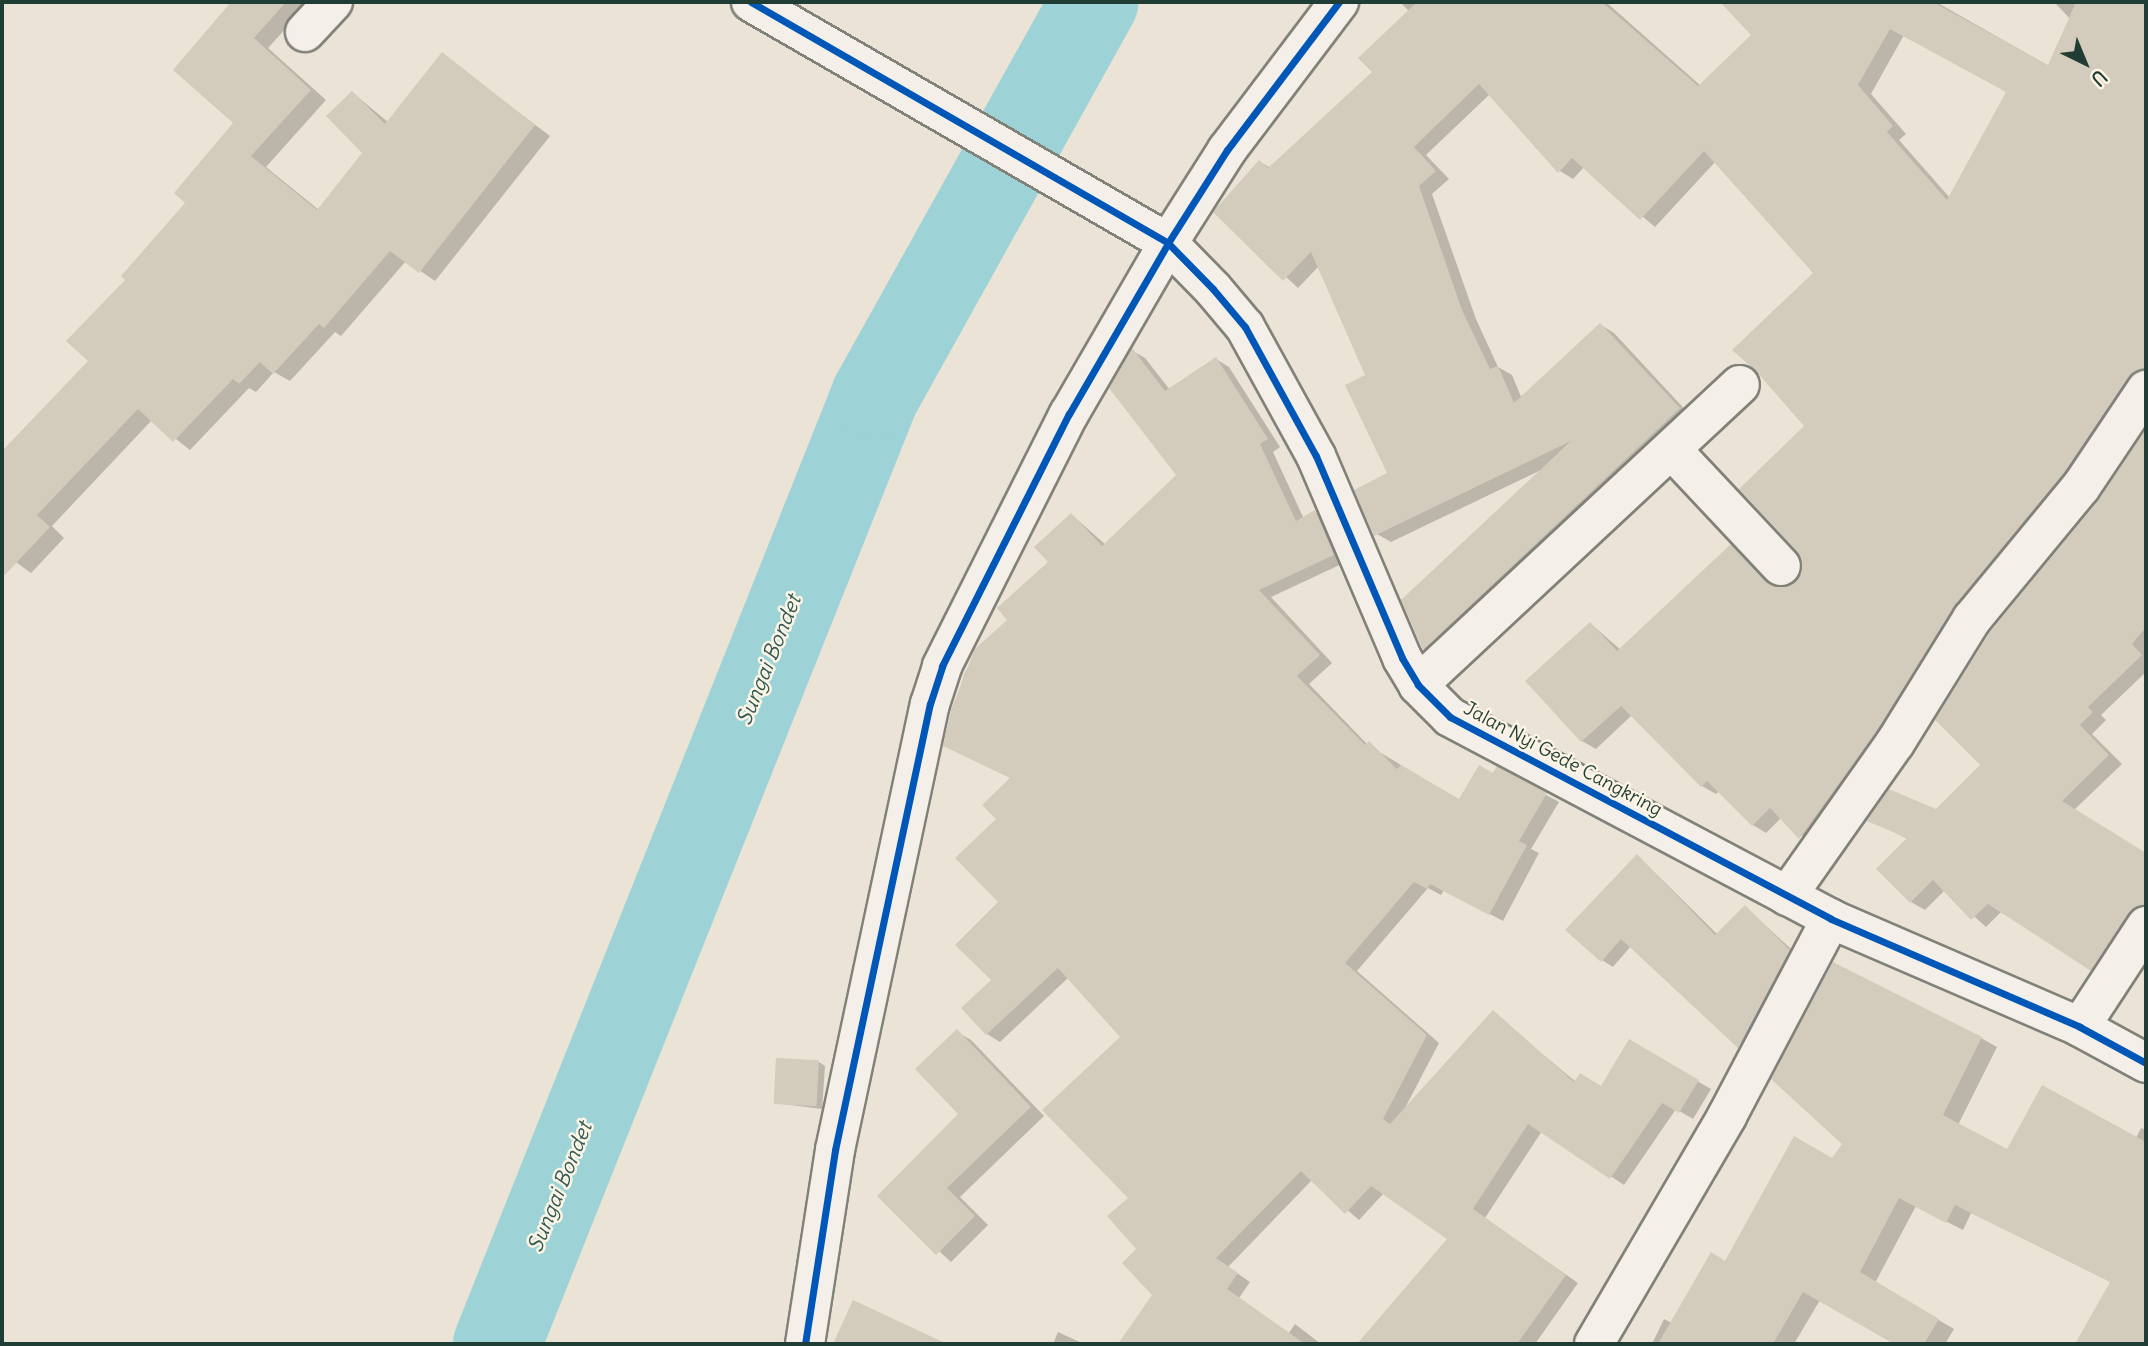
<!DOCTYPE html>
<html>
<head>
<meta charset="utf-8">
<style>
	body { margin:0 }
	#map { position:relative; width:2148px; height:1346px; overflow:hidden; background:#ebe3d5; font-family:Delius,sans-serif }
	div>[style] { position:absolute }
	.shadow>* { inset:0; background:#0003 }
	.river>* { height:88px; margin:-44px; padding:0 44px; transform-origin:44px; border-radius:44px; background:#9dd2d7 }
	.building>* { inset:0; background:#d3cbbb; transform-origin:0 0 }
	.roads { filter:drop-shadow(2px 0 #80827a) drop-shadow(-2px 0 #80827a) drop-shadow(0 2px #80827a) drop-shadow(0 -2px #80827a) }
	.minor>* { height:38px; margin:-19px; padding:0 19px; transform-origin:19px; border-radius:19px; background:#f4f0e9 }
	.cycleway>* { height:7px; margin:-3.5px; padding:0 3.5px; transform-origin:3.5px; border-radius:3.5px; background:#0057b8 }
	span { translate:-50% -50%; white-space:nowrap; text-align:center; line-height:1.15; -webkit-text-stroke:5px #fcf5e5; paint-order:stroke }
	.street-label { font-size:19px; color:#1f3d34 }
	.water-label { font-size:21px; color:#325955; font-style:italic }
	.frame { position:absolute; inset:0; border:4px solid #1f3d34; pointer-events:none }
	.north { position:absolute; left:2050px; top:28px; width:70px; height:70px; -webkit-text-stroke:5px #fcf5e5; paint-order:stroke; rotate:137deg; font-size:19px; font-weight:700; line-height:28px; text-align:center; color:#1f3d34 }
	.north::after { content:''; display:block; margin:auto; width:24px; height:32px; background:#1f3d34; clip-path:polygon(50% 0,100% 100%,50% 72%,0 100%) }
</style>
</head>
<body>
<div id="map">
	<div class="shadow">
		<i style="clip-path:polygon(232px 2px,310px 2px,268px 48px,326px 100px,266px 167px,319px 210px,364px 153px,353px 93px,388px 122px,442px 55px,550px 136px,435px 281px,406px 261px,341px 336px,335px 332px,290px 381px,274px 372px,256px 392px,249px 388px,190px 450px,152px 420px,52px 526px,64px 538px,31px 573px,2px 552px,2px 454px,90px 361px,128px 280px,187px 203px,235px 123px,175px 69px)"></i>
		<i style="clip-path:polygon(evenodd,1400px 2px,1606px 2px,1701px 86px,1753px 35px,1722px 2px,1780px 2px,1803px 26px,1817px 2px,1936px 2px,2146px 121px,2146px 152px,2070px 132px,2066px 141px,2146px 187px,2146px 381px,1814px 846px,1781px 818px,1766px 833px,1753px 825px,1719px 791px,1716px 794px,1702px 786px,1632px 715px,1596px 749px,1582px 741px,1591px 624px,1621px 650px,1731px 547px,1778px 587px,1798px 583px,1804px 572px,1816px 273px,1716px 161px,1655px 227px,1584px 167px,1573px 179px,1560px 171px,1490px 94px,1426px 155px,1449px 179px,1432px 194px,1476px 319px,1498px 367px,1512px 375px,1522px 399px,1601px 325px,1614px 333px,1692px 417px,1438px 657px,1424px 649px,1403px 600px,1543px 469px,1391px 542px,1377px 534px,1389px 474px,1367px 376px,1319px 266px,1298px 288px,1216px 212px,1260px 162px,1271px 168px,1374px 72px,1409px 11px,1400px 2px,1904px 35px,2008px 92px,1950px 198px,1899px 140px,1906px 134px,1871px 94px,1904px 35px)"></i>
		<i style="clip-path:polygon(2054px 2px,2146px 2px,2146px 98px)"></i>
		<i style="clip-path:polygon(1133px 351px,1145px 358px,1170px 390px,1216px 359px,1229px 367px,1280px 447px,1273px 452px,1304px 519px,1315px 512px,1328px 520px,1346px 562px,1271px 597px,1332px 663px,1309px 684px,1368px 745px,1460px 801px,1497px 769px,1559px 802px,1531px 849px,1539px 853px,1503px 921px,1444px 890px,1441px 895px,1428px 888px,1357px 971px,1439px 1043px,1405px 1108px,1493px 1013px,1576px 1082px,1602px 1088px,1630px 1042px,1711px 1089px,1693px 1119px,1676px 1109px,1624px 1185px,1542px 1131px,1485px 1218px,1578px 1283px,1535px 1344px,1359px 1344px,1450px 1239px,1384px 1193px,1359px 1220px,1312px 1180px,1228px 1267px,1250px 1282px,1239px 1298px,1289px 1333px,1295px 1324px,1321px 1344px,1120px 1344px,1154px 1294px,1139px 1249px,1130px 1198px,1123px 1037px,1069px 977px,1000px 1042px,987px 1034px,1000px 902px,998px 819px,1012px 778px,946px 745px,964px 675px,977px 650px,1010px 620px,1051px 562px,1072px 515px,1106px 545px,1178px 476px)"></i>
		<i style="clip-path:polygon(2146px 432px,2146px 672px,2101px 715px,2106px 720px,2092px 734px,2122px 764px,2074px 810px,2146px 854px,2146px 917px,2105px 977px,2002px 911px,1986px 927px,1945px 890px,1925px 910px,1911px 902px,1878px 869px,1908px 839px,1869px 820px,1936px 811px,1982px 765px,2099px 502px)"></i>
		<i style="clip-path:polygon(1638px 856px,1718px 935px,1745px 907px,1800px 957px,1750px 1052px,1631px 946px,1613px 967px,1602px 960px)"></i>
		<i style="clip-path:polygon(957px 1032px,971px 1040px,1044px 1116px,960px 1197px,988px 1225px,951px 1262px,879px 1196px,960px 1114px)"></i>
		<i style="clip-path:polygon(1981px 1038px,1997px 1047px,1958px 1125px,2008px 1151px,2136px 1138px,2141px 1128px,2146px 1130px,2146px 1344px,2077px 1344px,2112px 1282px,1971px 1213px,1963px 1230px,1916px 1206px,1875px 1283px,1954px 1329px,1945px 1344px,1896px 1344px,1820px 1300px,1794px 1344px,1652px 1344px,1664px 1319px,1672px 1323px,1726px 1263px,1832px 1160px)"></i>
		<i style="clip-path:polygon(819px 1062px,825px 1066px,822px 1109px,775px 1103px)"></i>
		<i style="clip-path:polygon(854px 1302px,943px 1344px,835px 1344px)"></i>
		<i style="clip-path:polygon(1058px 1332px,1084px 1344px,1053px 1344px)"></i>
	</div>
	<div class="river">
		<i style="left:497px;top:1344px;width:1021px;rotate:-68.26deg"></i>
		<i style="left:875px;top:396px;width:451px;rotate:-60.9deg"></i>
	</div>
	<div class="building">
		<i style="clip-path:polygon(231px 2px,286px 2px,254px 38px,311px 90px,251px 156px,317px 210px,362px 153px,326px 116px,352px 91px,385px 124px,442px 52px,535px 125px,419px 273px,390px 251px,324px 328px,319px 324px,273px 374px,260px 362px,239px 384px,233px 379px,173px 442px,138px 409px,37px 515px,50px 527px,2px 578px,2px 451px,88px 361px,66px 341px,125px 280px,121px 276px,185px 203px,174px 193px,233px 123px,173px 70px)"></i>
		<i style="clip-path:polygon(evenodd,1417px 2px,1602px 2px,1698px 86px,1751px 35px,1720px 2px,1933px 2px,2048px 65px,2076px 2px,2146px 2px,2146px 368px,2128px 378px,2063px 474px,1955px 605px,1877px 731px,1799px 839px,1770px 808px,1752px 826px,1707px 781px,1701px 787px,1621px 706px,1581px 742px,1525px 681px,1590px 622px,1617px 651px,1731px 544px,1774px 587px,1787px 587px,1802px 573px,1797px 551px,1739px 489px,1804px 426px,1755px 370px,1732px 350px,1813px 273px,1704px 151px,1640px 220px,1572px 158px,1558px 173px,1479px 84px,1414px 147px,1436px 171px,1419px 186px,1462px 310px,1490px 369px,1498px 366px,1514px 403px,1600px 323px,1680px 408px,1423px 650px,1401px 600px,1571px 441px,1374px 536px,1354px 490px,1387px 473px,1345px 385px,1365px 375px,1311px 252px,1283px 281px,1213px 212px,1259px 160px,1268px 168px,1372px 72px,1358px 58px,1417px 2px,1890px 29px,2006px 92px,1947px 200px,1887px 132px,1893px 126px,1858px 85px,1890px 29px)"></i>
		<i style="clip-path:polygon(1132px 348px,1165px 391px,1216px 357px,1268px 439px,1260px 444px,1296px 521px,1315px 510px,1334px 555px,1259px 590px,1320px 655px,1297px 676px,1365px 745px,1369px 741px,1397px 769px,1401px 765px,1459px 799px,1479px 765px,1493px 773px,1497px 766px,1547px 793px,1519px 841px,1527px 845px,1489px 915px,1430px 884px,1427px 889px,1414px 882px,1345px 963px,1427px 1035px,1383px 1119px,1390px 1124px,1493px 1010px,1574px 1082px,1580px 1073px,1601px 1086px,1629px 1039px,1699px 1080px,1679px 1113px,1662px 1103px,1610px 1179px,1528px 1124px,1473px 1209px,1566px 1275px,1517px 1344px,1357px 1344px,1447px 1239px,1371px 1186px,1345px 1214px,1301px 1171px,1216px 1258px,1238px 1273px,1227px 1289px,1305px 1344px,1118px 1344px,1152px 1295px,1122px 1263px,1136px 1249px,1107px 1216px,1128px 1198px,1042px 1110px,1120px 1037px,1058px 968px,986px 1035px,961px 1008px,991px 980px,955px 945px,998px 902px,955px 858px,996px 819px,982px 805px,1010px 778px,943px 746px,951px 710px,975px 649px,1007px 620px,997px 608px,1048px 562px,1034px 547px,1071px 513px,1102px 546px,1176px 475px,1109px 388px)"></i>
		<i style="clip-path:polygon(2146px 429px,2146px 627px,2132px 644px,2142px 655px,2088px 707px,2093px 712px,2080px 725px,2109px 755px,2062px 801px,2146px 853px,2146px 904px,2128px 914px,2091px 971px,1988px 904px,1971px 920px,1933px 880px,1910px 903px,1876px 869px,1907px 838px,1867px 821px,1889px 789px,1936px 809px,1980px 765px,1935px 720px,1990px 632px,2098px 501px)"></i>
		<i style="clip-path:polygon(1637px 854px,1715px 935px,1745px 905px,1790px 950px,1738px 1048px,1621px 939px,1601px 962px,1565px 930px)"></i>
		<i style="clip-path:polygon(1833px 962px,1982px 1037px,1943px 1115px,2007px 1149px,2042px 1085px,2146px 1142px,2146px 1344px,2075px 1344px,2110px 1282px,1955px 1205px,1946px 1223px,1899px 1198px,1860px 1272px,1939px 1319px,1924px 1344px,1894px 1344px,1803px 1292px,1773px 1344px,1658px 1344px,1711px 1252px,1725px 1261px,1794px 1136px,1832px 1158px,1842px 1144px,1771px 1079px)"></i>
		<i style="clip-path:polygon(957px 1029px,1031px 1107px,947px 1188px,975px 1216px,936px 1255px,877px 1196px,958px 1114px,915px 1069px)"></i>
		<i style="left:776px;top:1058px;width:43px;height:46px;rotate:3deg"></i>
		<i style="clip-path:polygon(853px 1300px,947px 1344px,833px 1344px)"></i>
	</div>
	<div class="roads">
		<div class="minor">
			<i style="left:751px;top:2px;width:482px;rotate:30deg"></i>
			<i style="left:1168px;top:243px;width:64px;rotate:45.6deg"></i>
			<i style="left:1213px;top:289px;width:50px;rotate:49.9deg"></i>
			<i style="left:1245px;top:327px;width:147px;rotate:61.2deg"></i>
			<i style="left:1316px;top:456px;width:220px;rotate:66.9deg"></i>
			<i style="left:1402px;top:658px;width:31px;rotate:59deg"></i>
			<i style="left:1418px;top:685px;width:45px;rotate:45deg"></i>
			<i style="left:1450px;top:717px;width:431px;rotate:27.9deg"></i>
			<i style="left:1831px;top:919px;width:271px;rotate:23.4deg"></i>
			<i style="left:2080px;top:1027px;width:75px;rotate:28.6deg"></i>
			<i style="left:305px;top:32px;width:41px;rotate:-47deg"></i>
			<i style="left:1672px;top:450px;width:159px;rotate:46.8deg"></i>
			<i style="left:1418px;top:685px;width:440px;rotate:-43deg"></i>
			<i style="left:1787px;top:896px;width:187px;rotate:-54.8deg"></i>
			<i style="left:1895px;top:743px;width:146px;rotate:-58.2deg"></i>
			<i style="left:1972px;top:619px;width:171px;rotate:-50.5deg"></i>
			<i style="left:2081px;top:487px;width:117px;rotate:-56.2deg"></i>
			<i style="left:2080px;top:1027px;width:121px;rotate:-56.8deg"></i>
			<i style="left:805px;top:1344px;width:196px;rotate:-81.2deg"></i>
			<i style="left:835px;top:1150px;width:456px;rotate:-78deg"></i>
			<i style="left:930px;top:704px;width:40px;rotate:-72deg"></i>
			<i style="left:942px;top:666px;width:282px;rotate:-63.3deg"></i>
			<i style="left:1069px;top:414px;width:198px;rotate:-59.9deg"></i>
			<i style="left:1168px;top:243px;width:110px;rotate:-57.6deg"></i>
			<i style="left:1227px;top:150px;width:186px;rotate:-52.9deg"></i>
			<i style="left:1594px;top:1344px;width:264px;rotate:-59.7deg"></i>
			<i style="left:1727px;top:1116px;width:223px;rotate:-62.2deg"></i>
		</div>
	</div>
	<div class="cycleway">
		<i style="left:751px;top:2px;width:482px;rotate:30deg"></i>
		<i style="left:1168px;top:243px;width:64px;rotate:45.6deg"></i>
		<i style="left:1213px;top:289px;width:50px;rotate:49.9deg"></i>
		<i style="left:1245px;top:327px;width:147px;rotate:61.2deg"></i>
		<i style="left:1316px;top:456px;width:220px;rotate:66.9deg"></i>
		<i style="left:1402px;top:658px;width:31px;rotate:59deg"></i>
		<i style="left:1418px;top:685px;width:45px;rotate:45deg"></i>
		<i style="left:1450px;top:717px;width:431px;rotate:27.9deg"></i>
		<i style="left:1831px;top:919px;width:271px;rotate:23.4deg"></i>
		<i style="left:2080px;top:1027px;width:75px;rotate:28.6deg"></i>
		<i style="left:805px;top:1344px;width:196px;rotate:-81.2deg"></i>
		<i style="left:835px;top:1150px;width:456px;rotate:-78deg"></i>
		<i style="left:930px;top:704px;width:40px;rotate:-72deg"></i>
		<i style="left:942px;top:666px;width:282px;rotate:-63.3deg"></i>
		<i style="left:1069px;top:414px;width:198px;rotate:-59.9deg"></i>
		<i style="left:1168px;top:243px;width:110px;rotate:-57.6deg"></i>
		<i style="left:1227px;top:150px;width:186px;rotate:-52.9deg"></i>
	</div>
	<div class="street-label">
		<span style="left:1563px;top:759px;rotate:28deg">Jalan Nyi Gede Cangkring</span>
	</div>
	<div class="water-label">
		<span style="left:769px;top:660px;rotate:-68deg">Sungai Bondet</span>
		<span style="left:560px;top:1187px;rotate:-68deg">Sungai Bondet</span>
	</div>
	<div class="frame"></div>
	<div class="north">U</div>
</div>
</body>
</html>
